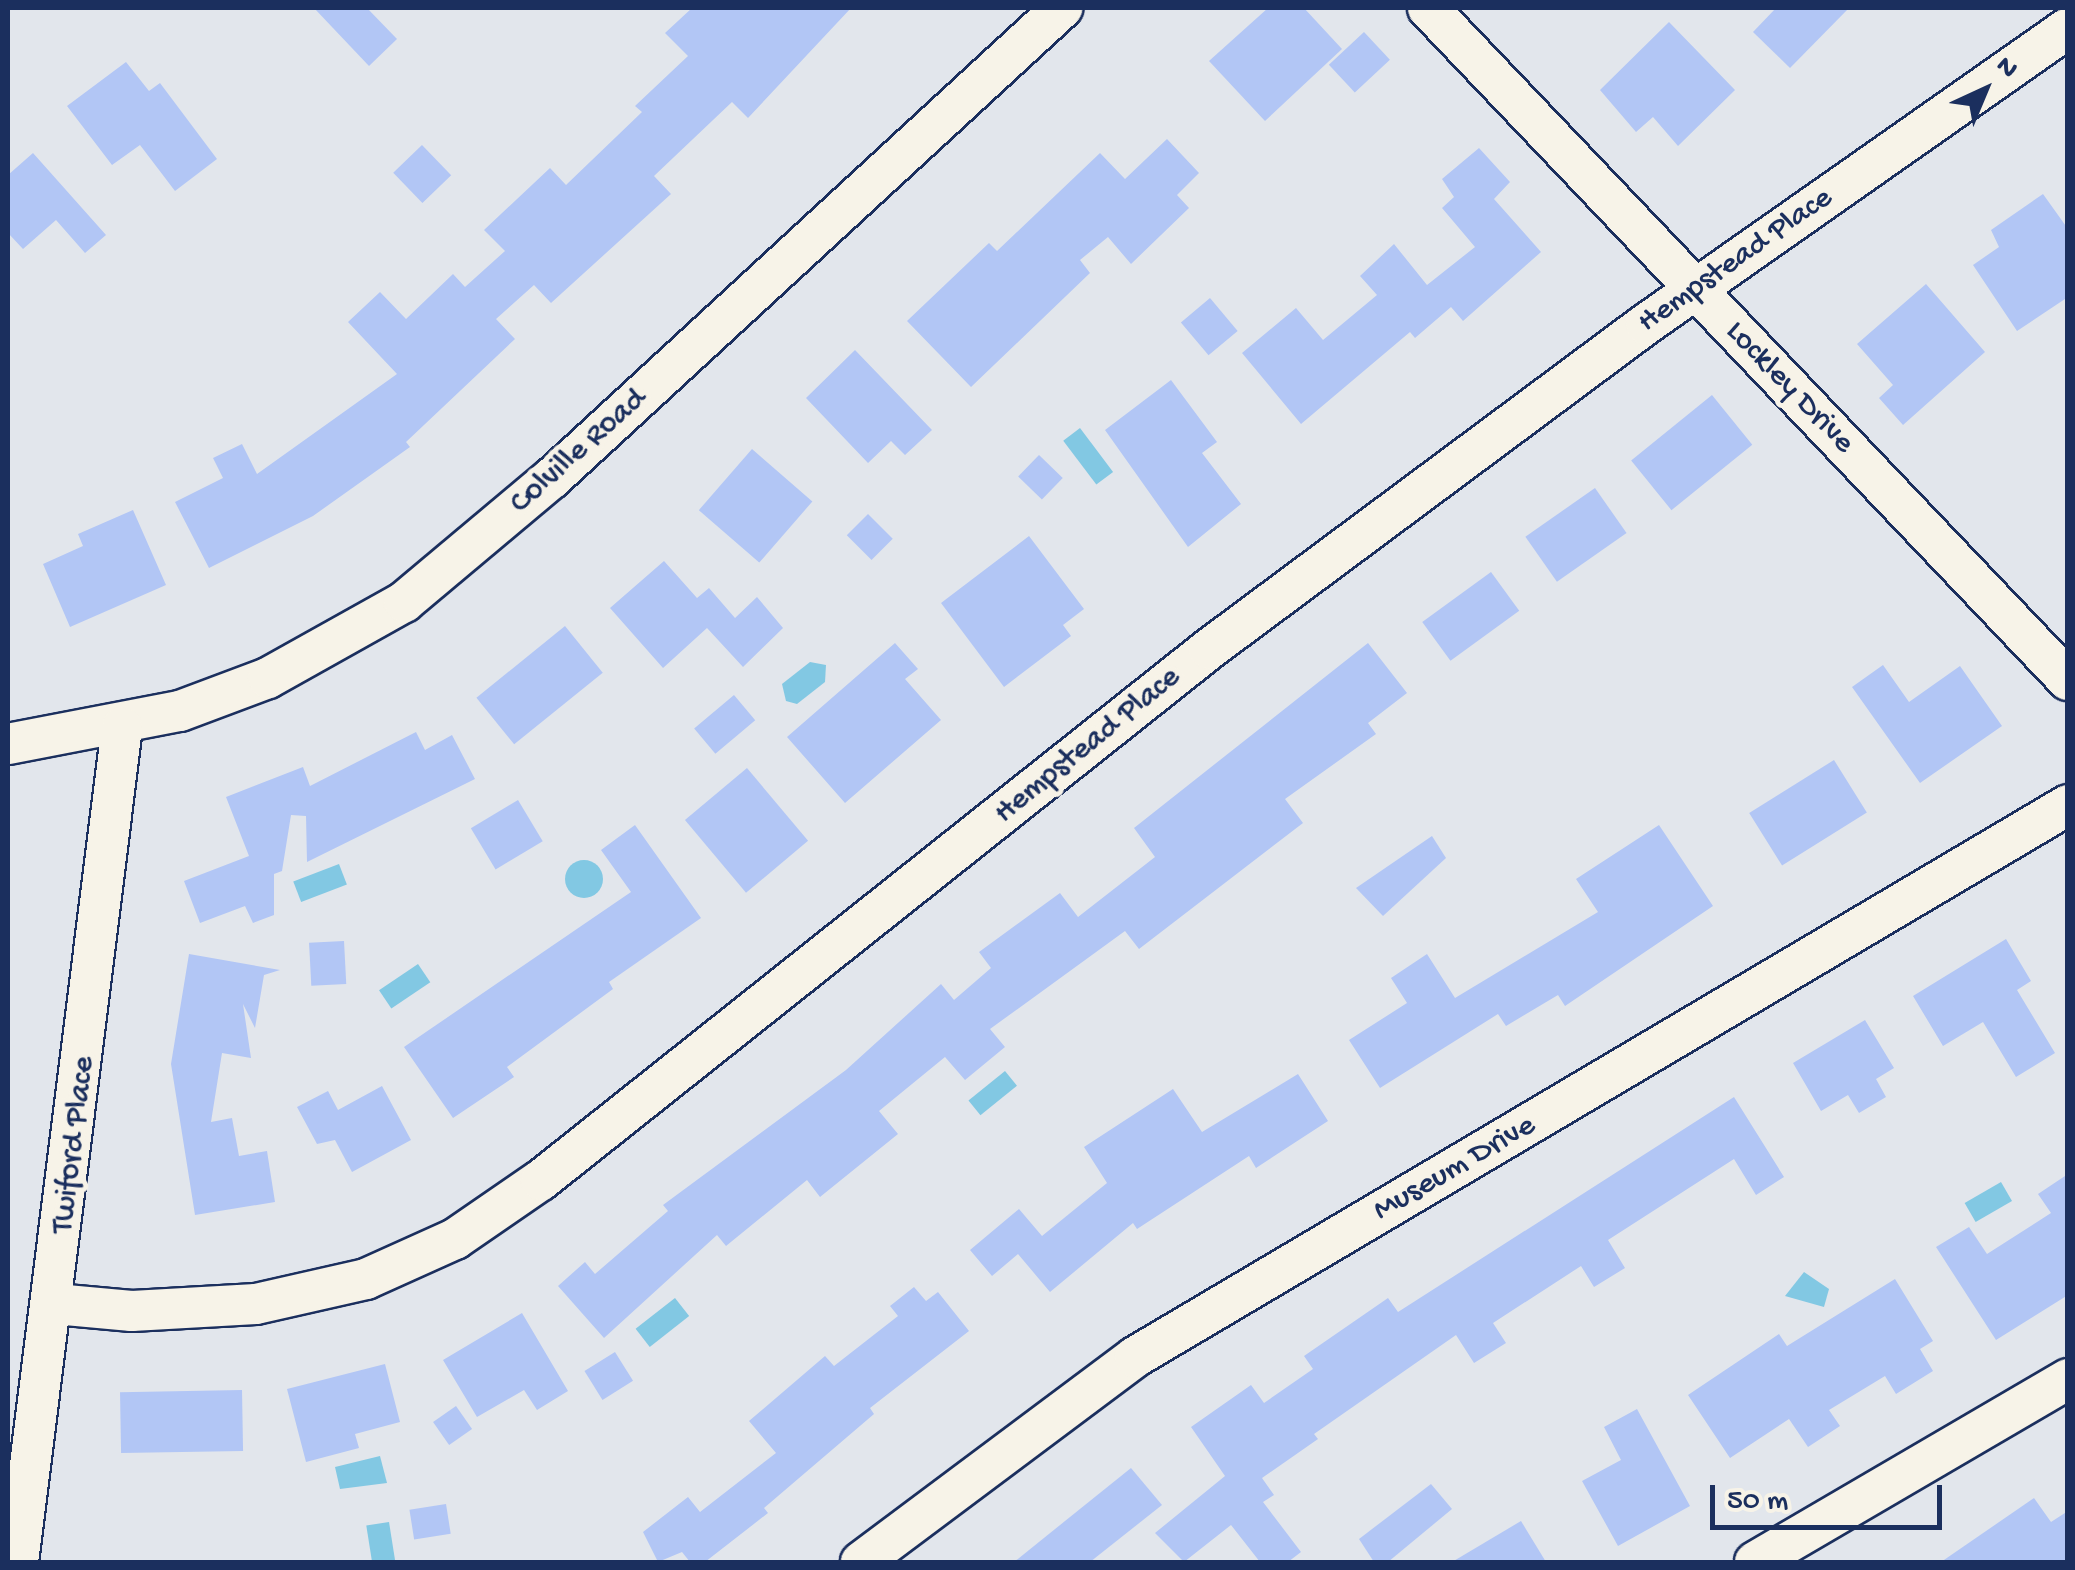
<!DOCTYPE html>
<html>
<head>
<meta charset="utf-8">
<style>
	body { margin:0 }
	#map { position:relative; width:2075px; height:1570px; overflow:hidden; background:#e2e6ec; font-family:"Gochi Hand",sans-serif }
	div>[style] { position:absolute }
	.water>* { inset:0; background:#82c8e3; transform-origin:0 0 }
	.round { border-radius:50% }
	.building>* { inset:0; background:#b2c6f5; transform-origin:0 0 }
	.roads { filter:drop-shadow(2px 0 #1b2f5e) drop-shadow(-2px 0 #1b2f5e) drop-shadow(0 2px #1b2f5e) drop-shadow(0 -2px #1b2f5e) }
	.minor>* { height:40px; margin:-20px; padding:0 20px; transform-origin:20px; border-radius:20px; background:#f7f3e8 }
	span { translate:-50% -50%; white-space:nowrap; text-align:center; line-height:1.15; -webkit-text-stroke:10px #f7f3e8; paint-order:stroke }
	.street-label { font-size:32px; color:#1b2f5e }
	.frame { position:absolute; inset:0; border:10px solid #1b2f5e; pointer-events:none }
	.north { position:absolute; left:1935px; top:40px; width:100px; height:100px; -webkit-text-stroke:8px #f7f3e8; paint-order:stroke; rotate:44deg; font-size:28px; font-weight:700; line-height:40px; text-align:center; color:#1b2f5e }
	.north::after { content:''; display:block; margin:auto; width:35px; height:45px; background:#1b2f5e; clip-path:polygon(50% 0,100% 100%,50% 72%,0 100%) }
	.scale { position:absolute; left:1710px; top:1485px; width:232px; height:45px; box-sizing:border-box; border:5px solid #1b2f5e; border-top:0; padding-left:12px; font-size:30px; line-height:35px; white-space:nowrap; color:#1b2f5e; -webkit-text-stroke:8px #f7f3e8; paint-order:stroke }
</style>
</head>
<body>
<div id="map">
	<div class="water">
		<i style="left:1080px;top:428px;width:55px;height:21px;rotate:53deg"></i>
		<i style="clip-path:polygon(810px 662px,826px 665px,825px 682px,797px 704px,786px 701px,782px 684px)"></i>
		<i class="round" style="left:565px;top:860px;width:38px;height:38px"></i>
		<i style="left:339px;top:864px;width:22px;height:49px;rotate:69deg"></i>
		<i style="left:418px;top:964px;width:22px;height:47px;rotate:56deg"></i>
		<i style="left:1005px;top:1071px;width:19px;height:47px;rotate:51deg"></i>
		<i style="left:2001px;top:1182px;width:22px;height:42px;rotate:60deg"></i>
		<i style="clip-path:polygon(1804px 1272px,1829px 1289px,1824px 1307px,1785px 1296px)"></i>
		<i style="left:675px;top:1298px;width:23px;height:50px;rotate:52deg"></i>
		<i style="clip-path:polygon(380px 1456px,387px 1483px,340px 1489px,335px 1467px)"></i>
		<i style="left:389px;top:1522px;width:40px;height:23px;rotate:81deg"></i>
	</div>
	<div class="building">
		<i style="clip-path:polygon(314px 8px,367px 8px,397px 39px,369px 66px)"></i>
		<i style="clip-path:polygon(692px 8px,851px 8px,748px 118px,732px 102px,654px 176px,671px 194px,551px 303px,534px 285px,496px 319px,515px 339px,406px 442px,410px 447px,313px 516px,209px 568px,175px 502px,223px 478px,213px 458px,242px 444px,257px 474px,397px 374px,348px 322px,380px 292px,406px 319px,453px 274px,465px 287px,505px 251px,484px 230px,550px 168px,566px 185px,642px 112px,635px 106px,688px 56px,665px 33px)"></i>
		<i style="clip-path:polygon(1268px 8px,1304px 8px,1342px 49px,1265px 121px,1209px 61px)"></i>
		<i style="clip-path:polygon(1776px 8px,1849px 8px,1790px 68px,1753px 32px)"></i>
		<i style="clip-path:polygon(1669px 22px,1735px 90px,1678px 146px,1653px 117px,1636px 132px,1600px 90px)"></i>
		<i style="left:1364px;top:32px;width:38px;height:48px;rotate:47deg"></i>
		<i style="clip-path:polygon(126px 62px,149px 91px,160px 83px,217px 159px,175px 191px,140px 145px,112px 165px,67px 106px)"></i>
		<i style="clip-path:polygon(1167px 139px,1199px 173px,1177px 195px,1189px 208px,1131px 264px,1108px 237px,1080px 260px,1090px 273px,971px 387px,907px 321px,989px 243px,997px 251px,1100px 153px,1125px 179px)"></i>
		<i style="left:422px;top:145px;width:42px;height:40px;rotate:46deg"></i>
		<i style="clip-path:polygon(1479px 148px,1510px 182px,1494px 199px,1541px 252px,1463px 321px,1451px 307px,1415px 338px,1410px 332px,1301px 424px,1242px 353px,1296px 308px,1323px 340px,1377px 295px,1360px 276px,1394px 244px,1427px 285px,1475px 247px,1442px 208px,1454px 197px,1442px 179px)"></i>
		<i style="clip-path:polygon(33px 153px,106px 235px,85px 253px,56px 220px,23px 249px,8px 233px,8px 175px)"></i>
		<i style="clip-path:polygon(2043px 194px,2068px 229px,2068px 297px,2017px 331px,1973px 265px,1999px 247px,1991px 230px)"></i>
		<i style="clip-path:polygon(1926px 284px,1985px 352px,1903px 425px,1879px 398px,1893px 385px,1857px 344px)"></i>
		<i style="left:1210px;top:298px;width:43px;height:38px;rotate:50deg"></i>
		<i style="clip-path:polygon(855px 350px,932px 430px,905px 455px,891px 441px,868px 463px,806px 398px)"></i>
		<i style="clip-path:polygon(1171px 380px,1217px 442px,1202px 453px,1241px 504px,1188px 547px,1105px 430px)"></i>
		<i style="left:1712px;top:395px;width:64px;height:104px;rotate:51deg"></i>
		<i style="left:752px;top:449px;width:80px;height:81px;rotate:41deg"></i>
		<i style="left:1039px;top:455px;width:33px;height:30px;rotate:44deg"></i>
		<i style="left:1595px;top:488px;width:55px;height:85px;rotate:55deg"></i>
		<i style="clip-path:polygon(133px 510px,166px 585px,70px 627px,43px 564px,83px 546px,78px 534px)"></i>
		<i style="left:868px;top:514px;width:35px;height:30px;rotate:45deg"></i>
		<i style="clip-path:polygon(1029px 536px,1084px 609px,1063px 625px,1071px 636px,1004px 687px,941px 603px)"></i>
		<i style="clip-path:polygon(664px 561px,697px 598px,709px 588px,735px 618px,757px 597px,783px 628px,743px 667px,707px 628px,663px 668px,610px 608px)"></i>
		<i style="left:1491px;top:572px;width:48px;height:85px;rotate:54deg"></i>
		<i style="left:565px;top:626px;width:60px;height:114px;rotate:51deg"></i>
		<i style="clip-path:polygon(895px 643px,918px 669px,905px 679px,941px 720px,845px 803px,787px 737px)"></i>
		<i style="clip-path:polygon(1368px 643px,1407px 693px,1368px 723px,1376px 734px,1285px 799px,1303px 823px,1139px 949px,1125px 931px,990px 1029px,1005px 1047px,965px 1080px,945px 1057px,879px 1111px,898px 1134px,820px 1197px,807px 1180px,726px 1246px,717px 1235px,604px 1338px,558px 1286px,585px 1262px,595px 1274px,668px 1211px,663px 1205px,846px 1070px,941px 984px,954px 1000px,991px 968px,979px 952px,1060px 893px,1078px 917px,1155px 857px,1134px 828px)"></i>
		<i style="clip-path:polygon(1883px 665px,1909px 702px,1960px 666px,2002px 726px,1920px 783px,1852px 687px)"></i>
		<i style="left:734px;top:695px;width:33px;height:52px;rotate:50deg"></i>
		<i style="clip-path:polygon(416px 732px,425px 750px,452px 735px,475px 779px,307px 862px,306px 816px,291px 815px,282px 871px,274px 874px,274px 915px,253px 923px,245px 906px,200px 923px,184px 881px,249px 856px,226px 797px,303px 767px,310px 786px)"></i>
		<i style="left:1834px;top:760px;width:62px;height:100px;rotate:58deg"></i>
		<i style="left:747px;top:768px;width:95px;height:81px;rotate:50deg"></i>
		<i style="left:518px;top:800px;width:48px;height:55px;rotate:59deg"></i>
		<i style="clip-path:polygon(635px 825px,701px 918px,609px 982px,613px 989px,507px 1067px,514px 1077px,453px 1118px,404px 1047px,631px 892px,601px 850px)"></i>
		<i style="clip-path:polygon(1659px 825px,1713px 906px,1565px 1006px,1558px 995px,1506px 1026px,1498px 1014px,1380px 1088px,1349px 1040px,1407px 1003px,1391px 978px,1427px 954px,1455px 998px,1598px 912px,1576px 879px)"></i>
		<i style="clip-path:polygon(1432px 836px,1446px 858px,1383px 916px,1356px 888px)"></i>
		<i style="clip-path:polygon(2006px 939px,2031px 981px,2017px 990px,2055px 1053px,2016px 1077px,1983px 1022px,1943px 1046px,1913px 996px)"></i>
		<i style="left:344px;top:941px;width:43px;height:35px;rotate:87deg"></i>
		<i style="clip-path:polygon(189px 954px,280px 970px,264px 975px,255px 1028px,243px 1004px,251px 1058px,222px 1053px,211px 1122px,232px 1118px,239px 1156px,267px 1151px,275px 1202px,195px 1215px,171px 1064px)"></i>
		<i style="clip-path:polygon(1865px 1020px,1894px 1068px,1876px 1079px,1886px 1097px,1859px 1113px,1848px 1095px,1821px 1111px,1793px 1063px)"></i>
		<i style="clip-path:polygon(1298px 1074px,1328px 1121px,1256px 1168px,1249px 1156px,1137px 1229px,1133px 1223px,1050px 1292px,1018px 1254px,992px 1276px,970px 1250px,1019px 1209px,1042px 1236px,1107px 1183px,1084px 1147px,1173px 1089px,1202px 1132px)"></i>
		<i style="clip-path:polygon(382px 1086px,411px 1140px,352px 1172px,335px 1140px,317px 1144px,297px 1107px,328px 1091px,338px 1110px)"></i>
		<i style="clip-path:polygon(1734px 1097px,1784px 1177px,1756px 1195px,1734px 1159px,1608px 1240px,1625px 1268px,1594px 1287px,1581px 1266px,1493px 1323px,1506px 1343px,1474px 1363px,1456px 1335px,1314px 1434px,1318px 1439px,1262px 1478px,1274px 1495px,1263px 1502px,1301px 1552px,1288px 1562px,1260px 1562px,1231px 1525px,1184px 1562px,1155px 1533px,1225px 1476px,1191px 1427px,1251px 1385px,1264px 1403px,1313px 1369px,1304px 1356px,1388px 1298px,1398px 1312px)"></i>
		<i style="clip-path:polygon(2068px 1174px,2068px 1295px,1996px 1340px,1936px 1247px,1969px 1227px,1987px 1254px,2051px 1213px,2038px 1194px)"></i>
		<i style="clip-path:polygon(1895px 1279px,1933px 1341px,1920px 1349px,1933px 1371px,1896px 1394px,1885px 1376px,1829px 1410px,1840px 1426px,1808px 1447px,1789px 1419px,1730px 1458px,1688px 1395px,1779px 1334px,1787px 1346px)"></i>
		<i style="clip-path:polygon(914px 1287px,926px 1301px,938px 1292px,969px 1331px,870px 1408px,874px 1414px,764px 1508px,768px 1513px,705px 1562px,690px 1562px,682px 1552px,658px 1562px,643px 1532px,688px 1497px,700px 1512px,776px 1453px,749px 1421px,825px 1356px,834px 1366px,898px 1316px,890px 1306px)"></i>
		<i style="clip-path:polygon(522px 1313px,568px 1391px,537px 1410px,524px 1390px,477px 1417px,443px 1360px)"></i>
		<i style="left:615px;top:1352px;width:34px;height:36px;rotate:58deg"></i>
		<i style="clip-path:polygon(385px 1364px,400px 1422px,355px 1434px,359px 1448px,306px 1462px,287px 1389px)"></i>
		<i style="left:242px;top:1390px;width:61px;height:122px;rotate:89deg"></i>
		<i style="left:456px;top:1406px;width:28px;height:28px;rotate:55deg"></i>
		<i style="clip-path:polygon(1637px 1409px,1690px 1506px,1618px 1546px,1582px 1481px,1621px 1460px,1604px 1427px)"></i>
		<i style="clip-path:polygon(1131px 1468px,1162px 1505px,1090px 1562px,1014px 1562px)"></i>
		<i style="clip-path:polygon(1431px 1484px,1452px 1509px,1388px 1562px,1374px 1562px,1359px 1539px)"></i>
		<i style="clip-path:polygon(2034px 1498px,2051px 1522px,2068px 1511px,2068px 1562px,1941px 1562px)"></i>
		<i style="left:446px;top:1504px;width:30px;height:37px;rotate:81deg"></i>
		<i style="clip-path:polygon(1521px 1521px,1546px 1562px,1452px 1562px)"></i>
	</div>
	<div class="roads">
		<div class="minor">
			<i style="left:1428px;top:8px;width:928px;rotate:46.4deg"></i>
			<i style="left:8px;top:744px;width:175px;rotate:-10.9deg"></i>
			<i style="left:180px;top:711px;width:94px;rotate:-20.6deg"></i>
			<i style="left:268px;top:678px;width:156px;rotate:-29.2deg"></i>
			<i style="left:404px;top:602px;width:193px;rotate:-40deg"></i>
			<i style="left:552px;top:478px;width:694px;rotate:-42.66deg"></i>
			<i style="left:55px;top:1304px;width:77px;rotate:5.2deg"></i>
			<i style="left:132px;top:1311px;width:124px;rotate:-3.2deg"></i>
			<i style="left:256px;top:1304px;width:113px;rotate:-12.8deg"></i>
			<i style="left:366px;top:1279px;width:98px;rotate:-24.2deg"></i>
			<i style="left:455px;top:1239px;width:104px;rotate:-34.5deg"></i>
			<i style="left:541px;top:1180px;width:853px;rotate:-38.48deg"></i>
			<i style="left:1209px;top:649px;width:545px;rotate:-36.64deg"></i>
			<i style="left:1646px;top:324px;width:515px;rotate:-35.05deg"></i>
			<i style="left:18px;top:1562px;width:841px;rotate:-82.9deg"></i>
			<i style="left:861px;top:1562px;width:342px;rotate:-36.8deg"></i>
			<i style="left:1135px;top:1357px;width:1084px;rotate:-30.61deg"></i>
			<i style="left:1755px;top:1562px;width:363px;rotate:-30.3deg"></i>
		</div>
	</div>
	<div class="street-label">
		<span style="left:1736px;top:261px;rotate:-35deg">Hempstead Place</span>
		<span style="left:1789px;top:388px;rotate:46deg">Lockley Drive</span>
		<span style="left:579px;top:452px;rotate:-42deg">Colville Road</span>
		<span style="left:1088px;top:746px;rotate:-39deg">Hempstead Place</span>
		<span style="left:75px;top:1145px;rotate:-83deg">Twiford Place</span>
		<span style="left:1455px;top:1169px;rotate:-30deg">Museum Drive</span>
	</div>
	<div class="frame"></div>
	<div class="north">N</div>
	<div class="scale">50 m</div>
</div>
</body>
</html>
